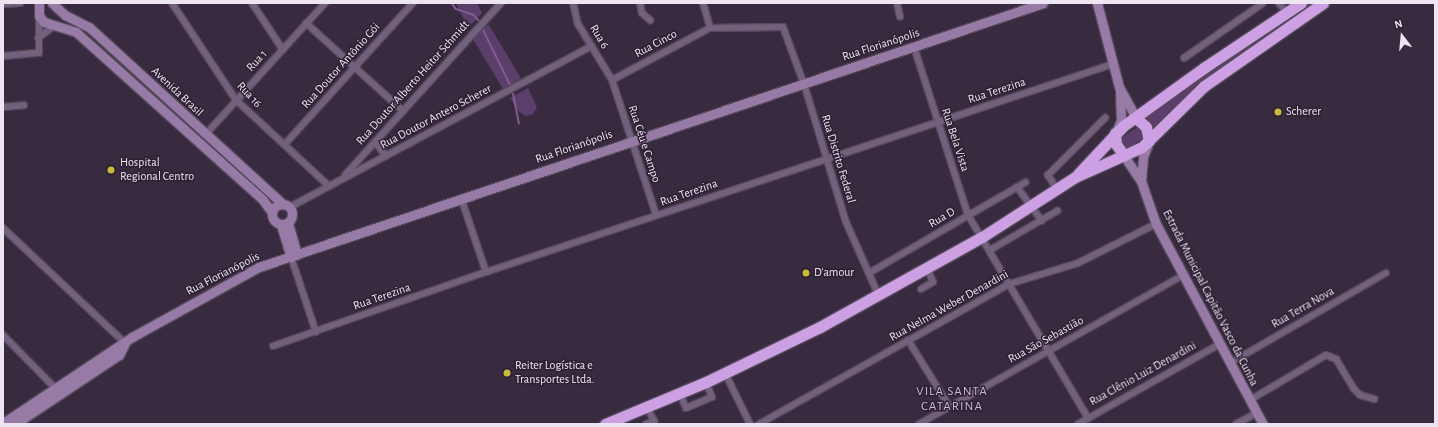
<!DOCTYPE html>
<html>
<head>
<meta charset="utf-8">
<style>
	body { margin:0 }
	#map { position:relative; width:1438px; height:427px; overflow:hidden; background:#382b3f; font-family:"Alegreya Sans",sans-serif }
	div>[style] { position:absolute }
	.green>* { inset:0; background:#5c3e6b; transform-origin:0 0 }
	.stream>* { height:1.5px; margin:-0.75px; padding:0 0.75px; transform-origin:0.75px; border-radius:0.75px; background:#835a97 }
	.roads { filter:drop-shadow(1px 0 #55495c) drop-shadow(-1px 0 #55495c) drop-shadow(0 1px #55495c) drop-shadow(0 -1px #55495c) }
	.street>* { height:6px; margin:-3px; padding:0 3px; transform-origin:3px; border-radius:3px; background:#72607c }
	.secondary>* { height:9px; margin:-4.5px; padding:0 4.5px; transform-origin:4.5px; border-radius:4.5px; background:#977aa5 }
	.secondary>.ring { margin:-4.5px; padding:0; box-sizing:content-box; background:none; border:9px solid #977aa5; border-radius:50% }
	.highway>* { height:11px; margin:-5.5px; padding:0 5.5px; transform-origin:5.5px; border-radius:5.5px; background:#cca0e3 }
	.dots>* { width:11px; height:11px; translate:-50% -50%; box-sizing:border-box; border:2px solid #2e2134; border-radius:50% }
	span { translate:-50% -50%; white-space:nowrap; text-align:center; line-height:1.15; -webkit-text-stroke:3px #2e2134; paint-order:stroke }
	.street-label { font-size:12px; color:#eee5f3 }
	.poi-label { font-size:12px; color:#eee5f3 }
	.left { translate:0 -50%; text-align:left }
	.neighbourhood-label { font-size:13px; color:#cabad3; letter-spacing:1px }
	.frame { position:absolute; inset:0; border:4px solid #eee5f3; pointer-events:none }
	.north { position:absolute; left:1382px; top:16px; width:40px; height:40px; -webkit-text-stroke:3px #2e2134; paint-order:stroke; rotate:344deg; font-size:11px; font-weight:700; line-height:16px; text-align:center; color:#eee5f3 }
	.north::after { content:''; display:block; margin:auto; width:14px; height:18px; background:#eee5f3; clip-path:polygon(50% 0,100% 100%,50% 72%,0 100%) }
</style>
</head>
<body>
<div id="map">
	<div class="green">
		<i style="clip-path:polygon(456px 3px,477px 3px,482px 13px,468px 28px)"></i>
		<i style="clip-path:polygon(1308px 3px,1316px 3px,1152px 129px,1150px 124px,1142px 119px)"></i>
		<i style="left:489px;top:25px;width:62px;height:21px;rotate:59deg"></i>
		<i style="clip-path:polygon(528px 88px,537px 107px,533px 114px,526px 116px,519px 112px,510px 98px)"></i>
		<i style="clip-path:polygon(1136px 128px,1143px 131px,1142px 139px,1126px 149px,1122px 148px,1122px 138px)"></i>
	</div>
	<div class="stream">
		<i style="left:452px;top:3px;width:7px;rotate:56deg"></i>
		<i style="left:456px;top:9px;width:19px;rotate:18deg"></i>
		<i style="left:474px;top:15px;width:11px;rotate:49deg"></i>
		<i style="left:482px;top:27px;width:66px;rotate:63.8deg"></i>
		<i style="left:513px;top:91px;width:33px;rotate:79deg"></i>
	</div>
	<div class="roads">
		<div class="street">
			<i style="left:172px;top:3px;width:116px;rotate:56.6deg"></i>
			<i style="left:236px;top:100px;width:127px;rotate:42.8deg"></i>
			<i style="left:252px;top:3px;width:56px;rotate:56.6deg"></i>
			<i style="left:573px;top:3px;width:22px;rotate:77deg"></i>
			<i style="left:578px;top:24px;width:66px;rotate:58.7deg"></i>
			<i style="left:612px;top:80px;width:142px;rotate:71.9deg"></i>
			<i style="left:640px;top:3px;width:10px;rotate:79deg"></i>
			<i style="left:642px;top:13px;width:11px;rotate:41deg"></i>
			<i style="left:703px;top:3px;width:26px;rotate:74deg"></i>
			<i style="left:897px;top:3px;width:14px;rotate:78deg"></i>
			<i style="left:1279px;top:3px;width:13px;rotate:51deg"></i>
			<i style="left:3px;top:4px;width:17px;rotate:-3deg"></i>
			<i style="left:306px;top:23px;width:131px;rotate:42.2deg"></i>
			<i style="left:38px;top:38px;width:20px;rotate:-37deg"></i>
			<i style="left:914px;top:47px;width:176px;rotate:72.2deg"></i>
			<i style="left:968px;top:215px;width:236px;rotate:59.4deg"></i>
			<i style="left:3px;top:56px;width:36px;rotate:-5deg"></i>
			<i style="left:39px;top:53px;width:37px;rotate:-90deg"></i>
			<i style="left:1184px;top:58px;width:96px;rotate:-34.8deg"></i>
			<i style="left:612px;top:80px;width:111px;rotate:-28deg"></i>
			<i style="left:710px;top:28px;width:73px;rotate:-0.8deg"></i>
			<i style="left:783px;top:27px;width:61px;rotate:69.8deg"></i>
			<i style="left:804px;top:84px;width:144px;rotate:73.1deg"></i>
			<i style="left:846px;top:222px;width:81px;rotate:66deg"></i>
			<i style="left:3px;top:107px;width:21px;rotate:-5deg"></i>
			<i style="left:206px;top:134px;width:177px;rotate:-47.7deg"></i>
			<i style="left:375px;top:142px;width:18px;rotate:52deg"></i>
			<i style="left:285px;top:144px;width:190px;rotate:-47.8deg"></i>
			<i style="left:345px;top:175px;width:232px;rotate:-47.8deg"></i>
			<i style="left:1017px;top:187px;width:42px;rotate:53.7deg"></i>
			<i style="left:1057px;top:189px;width:17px;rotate:-123deg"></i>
			<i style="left:1048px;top:175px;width:81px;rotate:-45deg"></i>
			<i style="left:461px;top:198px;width:78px;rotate:71.3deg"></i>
			<i style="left:290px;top:207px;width:342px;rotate:-28.1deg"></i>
			<i style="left:3px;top:228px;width:168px;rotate:43.3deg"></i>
			<i style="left:990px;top:250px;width:78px;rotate:-30.2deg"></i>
			<i style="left:291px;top:257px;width:79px;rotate:71.6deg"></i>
			<i style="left:869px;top:273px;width:181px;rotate:-30.1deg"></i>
			<i style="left:921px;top:289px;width:14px;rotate:-30deg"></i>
			<i style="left:933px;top:282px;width:15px;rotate:-113deg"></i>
			<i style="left:3px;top:335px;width:78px;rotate:45.5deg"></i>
			<i style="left:908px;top:340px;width:78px;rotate:58.2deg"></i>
			<i style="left:273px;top:346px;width:225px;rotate:-19.2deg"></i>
			<i style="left:486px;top:272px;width:661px;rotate:-18.35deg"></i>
			<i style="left:1230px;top:363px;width:180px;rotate:-30deg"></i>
			<i style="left:725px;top:373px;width:57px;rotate:63.9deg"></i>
			<i style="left:680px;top:394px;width:15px;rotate:67deg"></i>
			<i style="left:686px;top:408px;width:28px;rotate:-23deg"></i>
			<i style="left:712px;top:397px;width:16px;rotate:-112deg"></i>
			<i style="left:1250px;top:400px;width:88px;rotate:-30.6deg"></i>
			<i style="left:1326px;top:355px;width:11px;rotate:22deg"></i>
			<i style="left:1336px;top:359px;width:35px;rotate:59deg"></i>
			<i style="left:1354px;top:389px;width:8px;rotate:45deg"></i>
			<i style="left:1360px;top:395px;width:15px;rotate:16deg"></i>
			<i style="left:646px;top:424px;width:9px;rotate:-21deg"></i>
			<i style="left:654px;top:421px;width:16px;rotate:-117deg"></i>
			<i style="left:759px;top:424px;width:287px;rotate:-29.2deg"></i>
			<i style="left:1009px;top:284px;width:72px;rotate:-16.9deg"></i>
			<i style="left:1078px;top:263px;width:87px;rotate:-26.6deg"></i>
			<i style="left:919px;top:424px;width:303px;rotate:-29.4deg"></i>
			<i style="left:1078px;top:424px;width:163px;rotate:-29.4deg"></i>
			<i style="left:1236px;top:424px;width:24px;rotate:-28deg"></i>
		</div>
		<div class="secondary">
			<i style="left:39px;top:3px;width:13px;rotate:90deg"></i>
			<i style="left:39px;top:16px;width:8px;rotate:50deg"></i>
			<i style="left:44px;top:22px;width:34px;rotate:17deg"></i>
			<i style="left:76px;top:32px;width:251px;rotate:41.9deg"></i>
			<i style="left:263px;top:200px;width:14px;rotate:54deg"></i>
			<i style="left:52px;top:3px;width:18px;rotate:43deg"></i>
			<i style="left:65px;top:15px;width:27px;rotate:27deg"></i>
			<i style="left:89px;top:27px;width:263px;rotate:42.4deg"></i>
			<i style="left:1097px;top:3px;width:87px;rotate:75.3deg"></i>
			<i style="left:1119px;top:87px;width:35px;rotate:61deg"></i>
			<i style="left:1116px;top:132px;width:13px;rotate:-67deg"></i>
			<i style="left:1121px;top:120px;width:28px;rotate:-92deg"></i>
			<i style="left:1124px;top:156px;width:30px;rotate:56deg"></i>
			<i style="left:1141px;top:181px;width:46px;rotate:70.8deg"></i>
			<i style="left:1156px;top:224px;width:227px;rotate:61.9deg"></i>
			<i style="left:1141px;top:181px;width:24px;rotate:-85deg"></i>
			<i style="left:1143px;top:157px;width:17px;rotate:-69deg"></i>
			<i class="ring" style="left:272px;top:204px;width:11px;height:11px"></i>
			<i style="left:288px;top:223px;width:33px;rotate:74deg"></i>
			<i style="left:281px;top:225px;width:34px;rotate:73deg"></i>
			<i style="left:3px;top:423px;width:155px;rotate:-33.7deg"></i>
			<i style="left:132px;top:337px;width:145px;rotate:-28.9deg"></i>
			<i style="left:259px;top:267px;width:827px;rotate:-18.61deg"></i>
			<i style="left:15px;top:424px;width:125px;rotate:-33.6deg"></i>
			<i style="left:119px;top:355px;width:13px;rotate:-63deg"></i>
		</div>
		<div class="highway">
			<i style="left:1136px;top:118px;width:13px;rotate:42deg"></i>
			<i style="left:1146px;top:127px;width:14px;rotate:78deg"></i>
			<i style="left:1115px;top:133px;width:11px;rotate:85deg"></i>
			<i style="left:1116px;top:144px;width:14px;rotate:56deg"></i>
			<i style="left:1078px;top:174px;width:66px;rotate:-46.8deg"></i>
			<i style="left:1123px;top:126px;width:101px;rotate:-35.7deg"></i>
			<i style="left:1205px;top:67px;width:115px;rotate:-33.7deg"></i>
			<i style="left:605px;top:424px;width:109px;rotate:-22.6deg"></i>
			<i style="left:706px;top:382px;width:127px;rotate:-25.8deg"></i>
			<i style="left:820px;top:327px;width:185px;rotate:-29.1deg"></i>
			<i style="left:982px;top:237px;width:111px;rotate:-32.8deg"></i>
			<i style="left:1075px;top:177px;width:73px;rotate:-24.1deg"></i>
			<i style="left:1142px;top:147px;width:87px;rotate:-44.5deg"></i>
			<i style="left:1204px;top:86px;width:145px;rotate:-34.9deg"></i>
		</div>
	</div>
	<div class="dots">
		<i style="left:1278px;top:112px;background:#c7bb3b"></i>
		<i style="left:111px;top:170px;background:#c7bb3b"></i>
		<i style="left:806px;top:273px;background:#c7bb3b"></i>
		<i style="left:507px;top:373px;background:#c7bb3b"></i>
	</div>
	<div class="street-label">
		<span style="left:599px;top:37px;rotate:59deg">Rua 6</span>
		<span style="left:656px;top:44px;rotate:-28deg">Rua Cinco</span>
		<span style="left:881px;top:45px;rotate:-18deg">Rua Florianópolis</span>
		<span style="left:257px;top:61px;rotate:-48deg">Rua 1</span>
		<span style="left:341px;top:66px;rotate:-48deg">Rua Doutor Antônio Gói</span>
		<span style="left:413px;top:83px;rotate:-48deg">Rua Doutor Alberto Heitor Schmidt</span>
		<span style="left:997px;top:91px;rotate:-18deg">Rua Terezina</span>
		<span style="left:177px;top:92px;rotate:43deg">Avenida Brasil</span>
		<span style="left:249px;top:95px;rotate:47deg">Rua 16</span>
		<span style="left:436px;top:117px;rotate:-28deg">Rua Doutor Antero Scherer</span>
		<span style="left:955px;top:140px;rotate:72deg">Rua Bela Vista</span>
		<span style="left:644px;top:144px;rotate:72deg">Rua Céu e Campo</span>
		<span style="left:574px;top:147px;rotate:-19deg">Rua Florianópolis</span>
		<span style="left:838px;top:159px;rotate:73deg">Rua Distrito Federal</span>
		<span style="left:689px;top:193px;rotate:-19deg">Rua Terezina</span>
		<span style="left:942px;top:218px;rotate:-30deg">Rua D</span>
		<span style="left:223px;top:274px;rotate:-27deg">Rua Florianópolis</span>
		<span style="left:382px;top:297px;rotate:-19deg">Rua Terezina</span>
		<span style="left:1210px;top:298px;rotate:63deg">Estrada Municipal Capitão Vasco da Cunha</span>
		<span style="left:949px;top:306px;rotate:-29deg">Rua Nelma Weber Denardini</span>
		<span style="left:1303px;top:308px;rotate:-30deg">Rua Terra Nova</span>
		<span style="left:1046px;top:340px;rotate:-29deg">Rua São Sebastião</span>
		<span style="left:1143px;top:374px;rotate:-29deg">Rua Clênio Luiz Denardini</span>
	</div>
	<div class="poi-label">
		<span class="left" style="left:1286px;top:112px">Scherer</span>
		<span class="left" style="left:120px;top:170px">Hospital<br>Regional Centro</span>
		<span class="left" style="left:814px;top:273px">D'amour</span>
		<span class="left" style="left:515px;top:373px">Reiter Logística e<br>Transportes Ltda.</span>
	</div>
	<div class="neighbourhood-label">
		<span style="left:952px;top:400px">VILA SANTA<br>CATARINA</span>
	</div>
	<div class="frame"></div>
	<div class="north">N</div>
</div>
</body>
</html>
